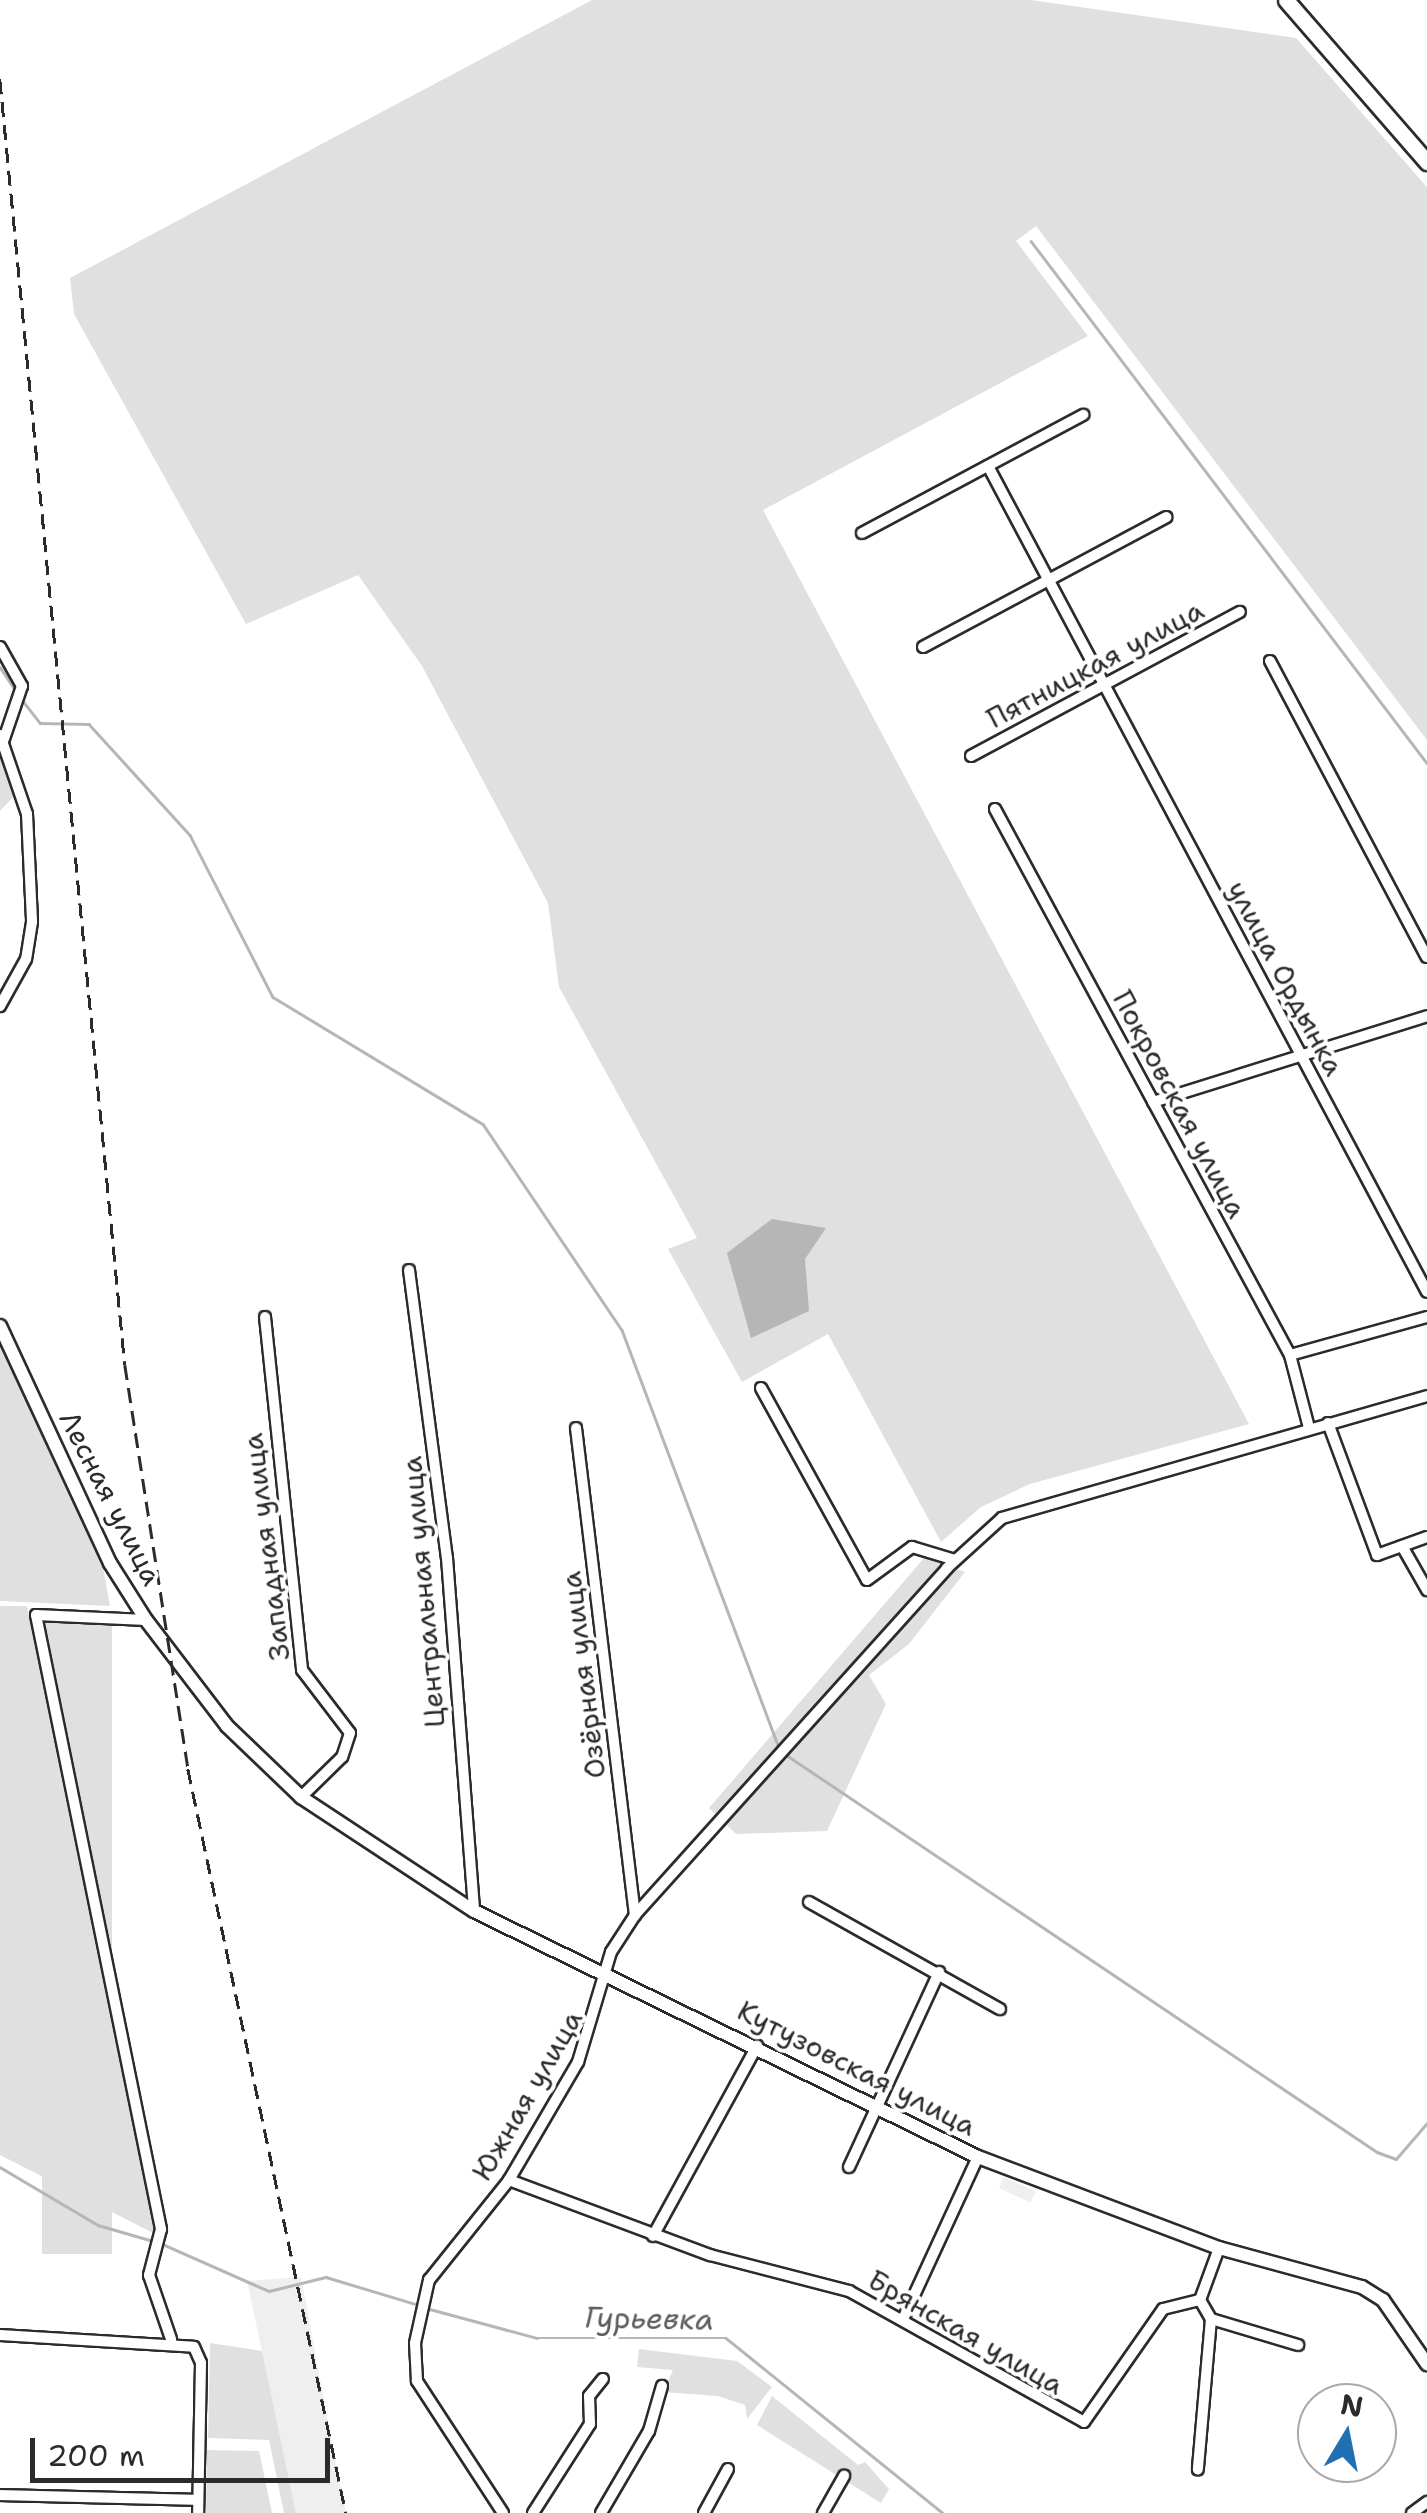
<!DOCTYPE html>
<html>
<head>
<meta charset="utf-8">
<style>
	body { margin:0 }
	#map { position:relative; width:1427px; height:2513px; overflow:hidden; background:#fff; font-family:"Shantell Sans",sans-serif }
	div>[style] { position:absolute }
	.built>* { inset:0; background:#efefef; transform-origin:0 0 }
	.green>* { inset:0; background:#e0e0e0; transform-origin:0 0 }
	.water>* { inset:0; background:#b6b6b6 }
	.stream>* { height:2.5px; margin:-1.25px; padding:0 1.25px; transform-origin:1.25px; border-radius:1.25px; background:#b6b6b6 }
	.roads { filter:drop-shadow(2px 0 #2b2b2b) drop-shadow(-2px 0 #2b2b2b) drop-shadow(0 2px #2b2b2b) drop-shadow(0 -2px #2b2b2b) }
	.minor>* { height:10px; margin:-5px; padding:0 5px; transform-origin:5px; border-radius:5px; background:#fff }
	.tertiary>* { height:12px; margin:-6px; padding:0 6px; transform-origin:6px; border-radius:6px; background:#fff }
	.primary>* { height:15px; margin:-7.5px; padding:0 7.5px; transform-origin:7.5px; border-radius:7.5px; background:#fff }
	.rail>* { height:2.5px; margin-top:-1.25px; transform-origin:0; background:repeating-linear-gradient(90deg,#2b2b2b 0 15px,transparent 0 23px) }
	span { translate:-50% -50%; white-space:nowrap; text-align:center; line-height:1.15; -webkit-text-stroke:8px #fff; paint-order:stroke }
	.street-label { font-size:28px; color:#2b2b2b }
	.water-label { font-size:30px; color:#5c5c5c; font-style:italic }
	.north { position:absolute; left:1297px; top:2383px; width:100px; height:100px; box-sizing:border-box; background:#fff; border:2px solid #aaa; border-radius:50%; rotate:10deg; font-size:28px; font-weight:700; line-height:40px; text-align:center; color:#2b2b2b }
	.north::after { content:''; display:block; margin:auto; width:35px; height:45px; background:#1f6fb2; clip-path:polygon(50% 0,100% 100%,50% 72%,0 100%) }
	.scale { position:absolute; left:30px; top:2438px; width:300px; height:45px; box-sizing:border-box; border:5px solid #2b2b2b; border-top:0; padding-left:12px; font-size:30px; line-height:35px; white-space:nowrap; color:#2b2b2b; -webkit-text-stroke:8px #fff; paint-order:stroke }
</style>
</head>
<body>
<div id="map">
	<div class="built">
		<i style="left:1004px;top:2177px;width:35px;height:12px;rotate:25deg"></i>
		<i style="clip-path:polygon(301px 2277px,339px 2480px,346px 2513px,296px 2513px,247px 2281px)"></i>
	</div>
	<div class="green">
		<i style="clip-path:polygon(592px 0,1031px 0,1296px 38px,1427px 187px,1427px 740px,1036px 226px,1016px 241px,1088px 336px,763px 510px,1249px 1424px,1030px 1484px,981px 1507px,941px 1542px,828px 1334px,742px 1382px,668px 1249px,697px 1238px,559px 987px,548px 903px,422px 666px,358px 575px,246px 624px,74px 314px,70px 278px)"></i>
		<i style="clip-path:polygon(0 747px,18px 792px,0 811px)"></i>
		<i style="clip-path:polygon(0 1323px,100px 1551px,110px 1606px,0 1601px)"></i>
		<i style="clip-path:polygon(924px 1558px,965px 1572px,909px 1644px,869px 1675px,886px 1704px,827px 1831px,736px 1834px,709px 1808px)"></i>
		<i style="clip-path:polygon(0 1606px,27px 1606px,157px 2235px,0 2155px)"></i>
		<i style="left:42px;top:1621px;width:70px;height:633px"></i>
		<i style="clip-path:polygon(210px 2343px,262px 2351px,296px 2513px,284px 2513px,269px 2440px,208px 2438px)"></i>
		<i style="clip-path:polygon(639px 2349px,737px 2361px,772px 2387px,747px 2419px,745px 2405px,718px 2396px,663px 2392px,673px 2370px,637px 2367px)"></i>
		<i style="clip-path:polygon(772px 2396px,858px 2465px,865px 2462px,889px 2489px,881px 2503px,757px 2425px)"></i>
		<i style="clip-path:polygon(207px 2450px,259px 2451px,272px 2513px,206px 2513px)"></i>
	</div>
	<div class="water">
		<i style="clip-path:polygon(772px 1219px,826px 1228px,805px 1259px,809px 1311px,751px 1338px,727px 1253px)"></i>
	</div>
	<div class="stream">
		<i style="left:1031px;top:241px;width:655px;rotate:52.82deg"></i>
		<i style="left:0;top:667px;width:29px;rotate:56deg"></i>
		<i style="left:23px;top:701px;width:28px;rotate:52deg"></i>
		<i style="left:40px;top:723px;width:49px;rotate:1.2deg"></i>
		<i style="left:89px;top:724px;width:150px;rotate:47.7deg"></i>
		<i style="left:190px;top:835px;width:182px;rotate:62.9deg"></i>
		<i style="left:273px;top:997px;width:245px;rotate:31.2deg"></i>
		<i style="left:483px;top:1124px;width:249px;rotate:56deg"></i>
		<i style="left:622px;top:1330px;width:447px;rotate:69.4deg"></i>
		<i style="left:785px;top:1754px;width:713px;rotate:33.91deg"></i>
		<i style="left:1377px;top:2152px;width:20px;rotate:20deg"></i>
		<i style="left:1396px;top:2159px;width:48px;rotate:-49.3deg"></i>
		<i style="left:0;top:2167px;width:114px;rotate:30.6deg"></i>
		<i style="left:98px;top:2225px;width:57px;rotate:16.2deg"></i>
		<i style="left:160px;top:2243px;width:119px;rotate:23.8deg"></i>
		<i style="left:269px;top:2291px;width:59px;rotate:-13.8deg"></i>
		<i style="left:326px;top:2277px;width:97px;rotate:16.8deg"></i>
		<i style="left:426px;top:2308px;width:115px;rotate:15.1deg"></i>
		<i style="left:537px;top:2338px;width:189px"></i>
		<i style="left:726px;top:2338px;width:279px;rotate:38.9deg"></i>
	</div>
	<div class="roads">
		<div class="minor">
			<i style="left:988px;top:466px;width:935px;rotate:62.01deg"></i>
			<i style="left:862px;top:533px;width:251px;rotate:-28.1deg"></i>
			<i style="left:0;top:647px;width:45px;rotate:60.6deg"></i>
			<i style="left:22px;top:686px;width:56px;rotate:108.8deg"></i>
			<i style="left:923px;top:647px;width:276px;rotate:-28.1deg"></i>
			<i style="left:1270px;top:661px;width:335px;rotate:62.1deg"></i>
			<i style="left:0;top:735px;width:83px;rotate:71.1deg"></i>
			<i style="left:27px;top:814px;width:108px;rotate:87.3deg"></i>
			<i style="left:32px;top:922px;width:37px;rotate:99deg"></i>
			<i style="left:26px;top:959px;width:54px;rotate:119deg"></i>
			<i style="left:971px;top:756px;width:305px;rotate:-28.2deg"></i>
			<i style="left:995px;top:809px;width:621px;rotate:61.62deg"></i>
			<i style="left:1290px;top:1355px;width:75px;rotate:75.4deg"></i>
			<i style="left:1153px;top:1102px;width:287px;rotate:-17.4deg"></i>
			<i style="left:409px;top:1270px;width:290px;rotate:82.5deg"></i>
			<i style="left:447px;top:1558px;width:354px;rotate:85.6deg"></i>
			<i style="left:265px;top:1317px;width:355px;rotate:84deg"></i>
			<i style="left:302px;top:1670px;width:79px;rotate:52.7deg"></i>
			<i style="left:350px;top:1733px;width:25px;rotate:108deg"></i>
			<i style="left:342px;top:1757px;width:57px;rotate:135.7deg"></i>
			<i style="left:1290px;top:1355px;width:142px;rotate:-15.5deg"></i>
			<i style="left:761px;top:1388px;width:219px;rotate:61.1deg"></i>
			<i style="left:867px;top:1580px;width:56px;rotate:-36.3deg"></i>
			<i style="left:912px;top:1547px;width:45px;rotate:16.8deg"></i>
			<i style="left:1328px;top:1423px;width:141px;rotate:69.6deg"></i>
			<i style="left:1377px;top:1555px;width:53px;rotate:-19.8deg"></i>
			<i style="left:576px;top:1428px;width:491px;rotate:83.1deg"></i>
			<i style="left:1402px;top:1546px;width:51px;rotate:60.4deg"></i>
			<i style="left:146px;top:1620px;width:110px;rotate:-177.4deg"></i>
			<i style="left:36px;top:1615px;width:627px;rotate:78.49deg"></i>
			<i style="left:161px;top:2229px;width:48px;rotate:104.6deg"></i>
			<i style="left:149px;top:2275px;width:68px;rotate:71deg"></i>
			<i style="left:809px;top:1902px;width:219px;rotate:29.3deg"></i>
			<i style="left:849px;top:2167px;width:215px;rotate:-65.2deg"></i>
			<i style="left:509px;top:2180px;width:215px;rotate:20.5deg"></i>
			<i style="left:710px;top:2255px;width:144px;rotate:14.5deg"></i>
			<i style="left:849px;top:2291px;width:269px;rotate:29.1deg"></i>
			<i style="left:1084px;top:2422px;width:138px;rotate:-55deg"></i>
			<i style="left:1163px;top:2309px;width:38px;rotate:-14deg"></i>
			<i style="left:1200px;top:2300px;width:22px;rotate:60deg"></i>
			<i style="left:1211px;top:2319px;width:151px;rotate:95deg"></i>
			<i style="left:653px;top:2236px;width:217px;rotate:-61.3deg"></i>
			<i style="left:1200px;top:2300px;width:55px;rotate:-69.9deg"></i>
			<i style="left:904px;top:2317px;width:176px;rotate:-65.2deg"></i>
			<i style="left:1211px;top:2319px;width:91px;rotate:16.6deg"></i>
			<i style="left:0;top:2335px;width:194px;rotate:3.5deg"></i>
			<i style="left:194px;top:2347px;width:17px;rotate:66deg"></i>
			<i style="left:201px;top:2363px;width:150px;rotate:91.1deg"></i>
			<i style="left:0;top:2495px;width:198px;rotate:1.4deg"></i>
			<i style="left:503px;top:2513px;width:158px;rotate:-123.1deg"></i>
			<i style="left:417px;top:2381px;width:38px;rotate:-93deg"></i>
			<i style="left:415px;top:2343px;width:65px;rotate:-77.5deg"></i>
			<i style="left:429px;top:2280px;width:128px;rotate:-51.3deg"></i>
			<i style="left:509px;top:2180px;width:137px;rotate:-59.7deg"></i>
			<i style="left:578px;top:2062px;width:115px;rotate:-73.3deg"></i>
			<i style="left:611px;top:1952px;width:44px;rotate:-57deg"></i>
			<i style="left:635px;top:1915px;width:467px;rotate:-48deg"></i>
			<i style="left:947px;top:1568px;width:74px;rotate:-42.3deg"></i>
			<i style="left:1002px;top:1518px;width:442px;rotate:-16deg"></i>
			<i style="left:533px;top:2513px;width:106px;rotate:-57.4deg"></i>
			<i style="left:590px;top:2424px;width:28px;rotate:-92deg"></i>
			<i style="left:589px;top:2396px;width:22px;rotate:-51deg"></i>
			<i style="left:601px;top:2513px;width:95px;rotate:-59.7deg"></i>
			<i style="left:649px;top:2431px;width:47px;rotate:-73.9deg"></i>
			<i style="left:704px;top:2513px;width:50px;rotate:-61.4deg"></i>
			<i style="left:823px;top:2513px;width:43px;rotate:-60.4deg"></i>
			<i style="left:1412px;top:2513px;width:19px;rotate:-36deg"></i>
		</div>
		<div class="tertiary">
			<i style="left:0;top:1326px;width:261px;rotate:65.1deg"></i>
			<i style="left:110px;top:1563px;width:67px;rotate:57.7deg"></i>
			<i style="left:146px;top:1620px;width:133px;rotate:52.6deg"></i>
			<i style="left:227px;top:1726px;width:103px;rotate:43.8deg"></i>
			<i style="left:301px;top:1797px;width:207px;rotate:33.4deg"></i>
			<i style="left:474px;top:1911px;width:561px;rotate:26.02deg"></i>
			<i style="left:978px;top:2157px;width:258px;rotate:20.7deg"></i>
			<i style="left:1219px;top:2248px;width:148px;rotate:15.3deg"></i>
			<i style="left:1362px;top:2287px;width:25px;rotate:32deg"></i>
			<i style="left:1383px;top:2300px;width:78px;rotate:55.5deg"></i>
		</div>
		<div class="primary">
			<i style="left:1286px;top:0;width:215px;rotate:49deg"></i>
		</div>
	</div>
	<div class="rail">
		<i style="left:0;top:79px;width:1292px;rotate:84.45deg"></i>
		<i style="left:125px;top:1365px;width:409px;rotate:81.1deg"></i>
		<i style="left:188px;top:1769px;width:761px;rotate:78.01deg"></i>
	</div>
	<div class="street-label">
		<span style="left:1095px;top:664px;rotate:-28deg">Пятницкая улица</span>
		<span style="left:1286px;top:978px;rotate:62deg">улица Ордынка</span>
		<span style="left:1180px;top:1104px;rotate:62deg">Покровская улица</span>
		<span style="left:111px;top:1498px;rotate:63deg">Лесная улица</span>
		<span style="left:266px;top:1547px;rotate:-97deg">Западная улица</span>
		<span style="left:423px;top:1592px;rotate:-95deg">Центральная улица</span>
		<span style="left:583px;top:1675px;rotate:-97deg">Озёрная улица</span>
		<span style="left:857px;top:2068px;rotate:27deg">Кутузовская улица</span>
		<span style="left:527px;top:2095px;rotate:-60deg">Южная улица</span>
		<span style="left:966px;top:2332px;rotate:30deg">Брянская улица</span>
	</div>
	<div class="water-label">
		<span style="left:649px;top:2319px;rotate:1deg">Гурьевка</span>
	</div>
	<div class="north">N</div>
	<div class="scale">200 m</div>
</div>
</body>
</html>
